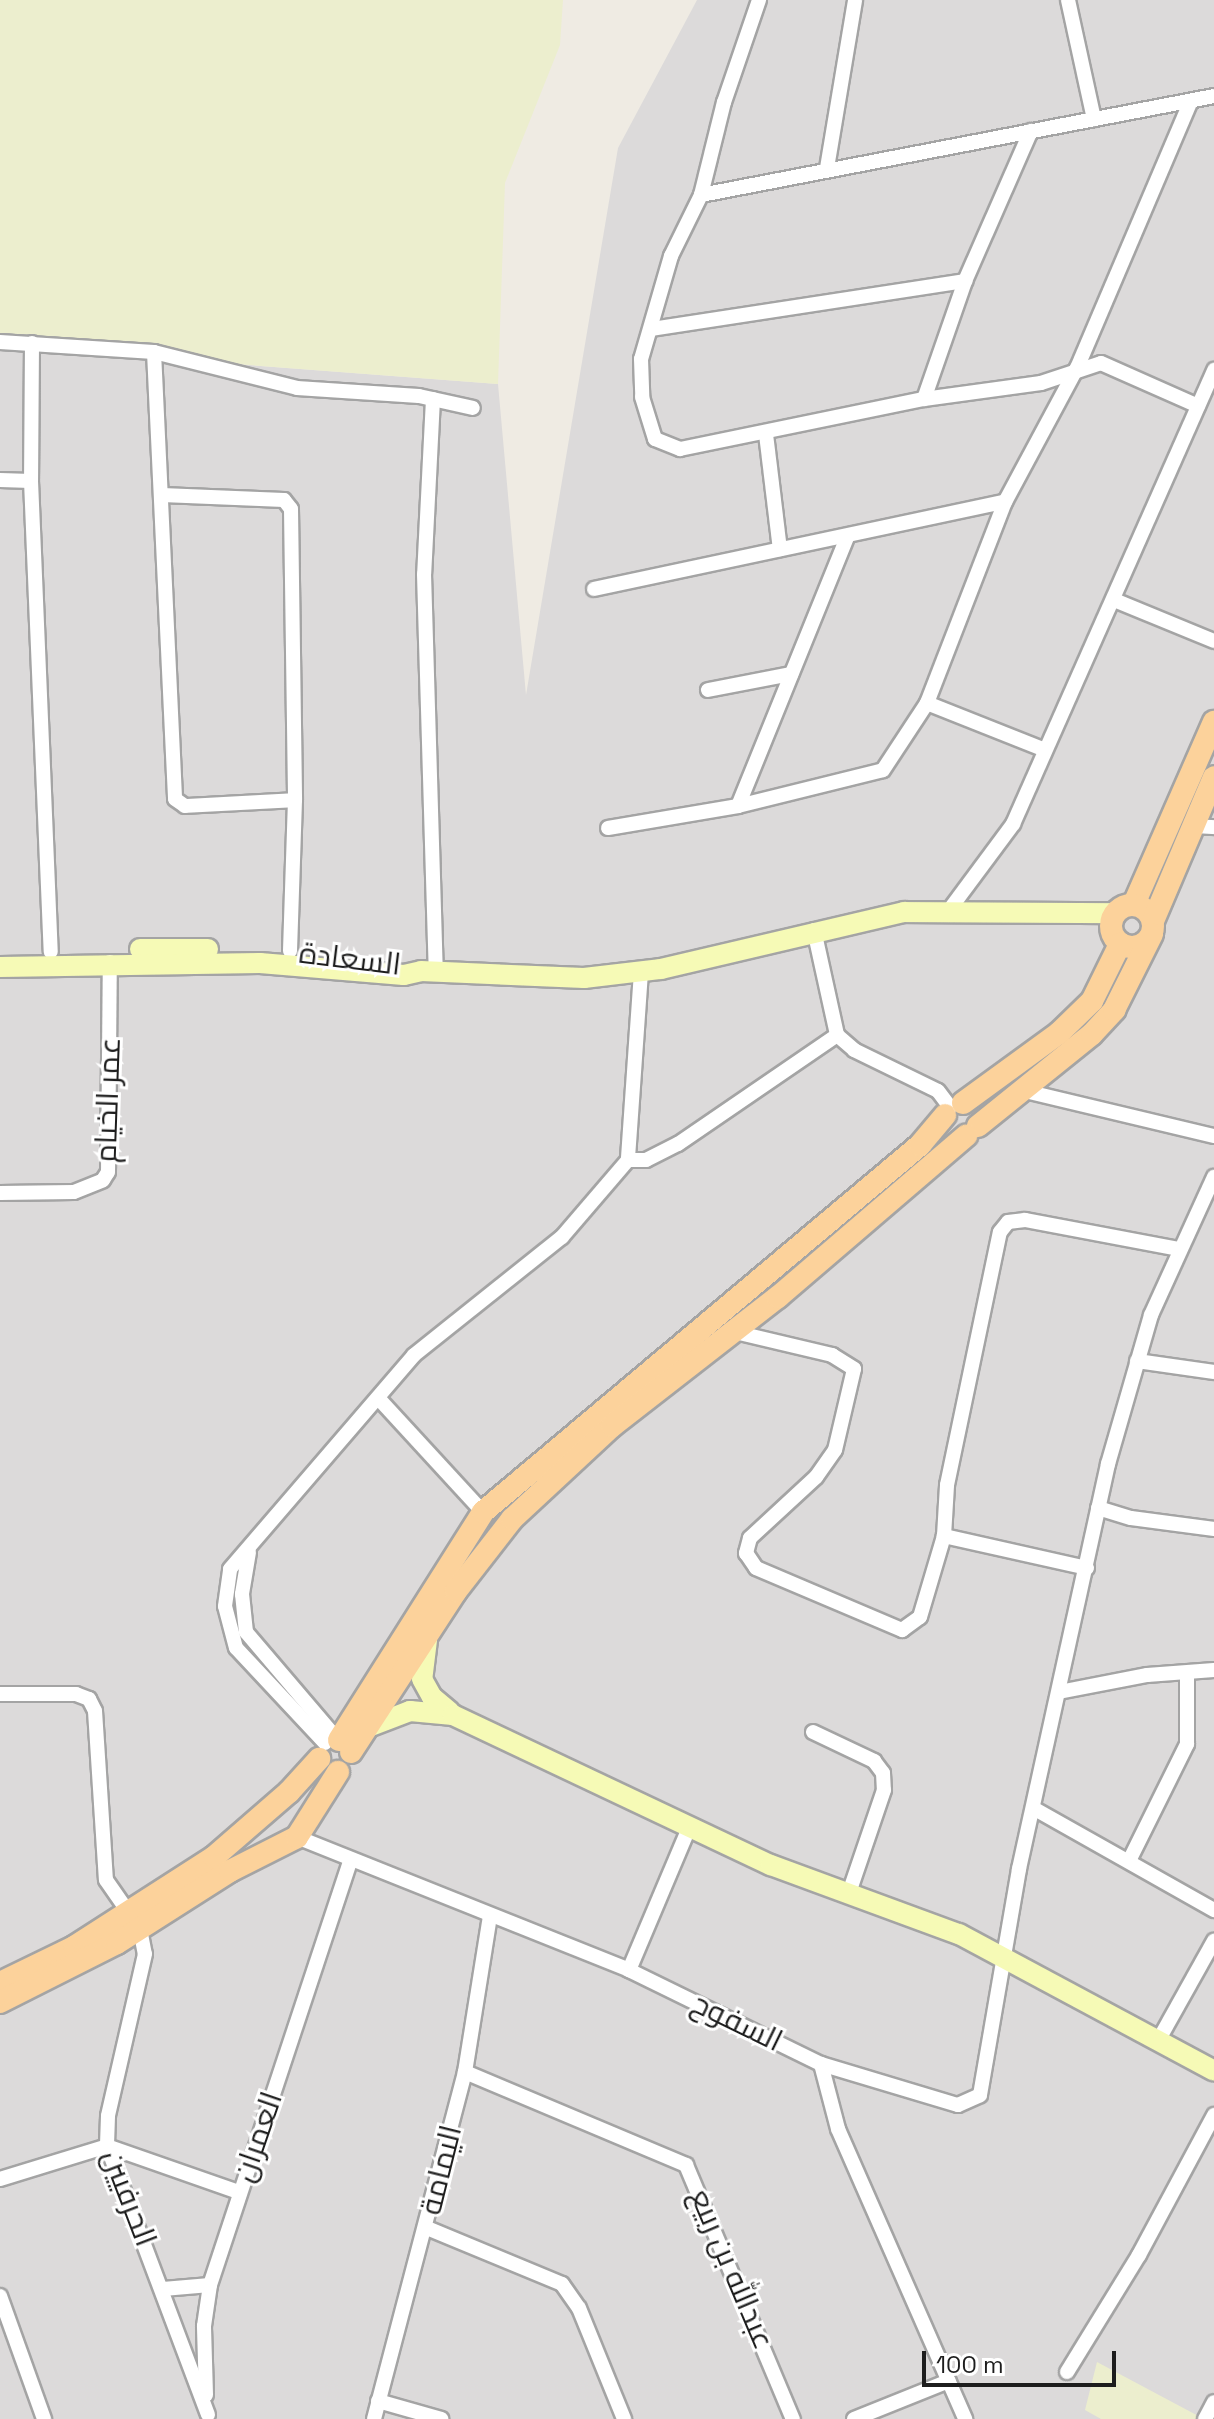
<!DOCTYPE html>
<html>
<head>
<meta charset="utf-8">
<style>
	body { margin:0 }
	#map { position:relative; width:1214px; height:2419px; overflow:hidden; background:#efebe3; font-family:"Space Grotesk",Cairo,sans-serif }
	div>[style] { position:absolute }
	.residential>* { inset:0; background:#dcdada }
	.farmland>* { inset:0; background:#eceece }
	.roads { filter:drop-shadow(2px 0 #a4a4a4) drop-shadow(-2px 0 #a4a4a4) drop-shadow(0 2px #a4a4a4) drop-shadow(0 -2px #a4a4a4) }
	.street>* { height:14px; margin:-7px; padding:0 7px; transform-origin:7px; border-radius:7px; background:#fff }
	.secondary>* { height:20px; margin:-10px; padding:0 10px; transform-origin:10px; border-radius:10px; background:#f6fab6 }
	.primary>* { height:22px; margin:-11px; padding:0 11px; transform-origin:11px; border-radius:11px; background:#fcd29b }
	.primary>.ring { margin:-11px; padding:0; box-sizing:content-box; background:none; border:22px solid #fcd29b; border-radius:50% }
	span { translate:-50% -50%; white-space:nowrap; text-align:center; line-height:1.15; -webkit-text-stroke:6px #fff; paint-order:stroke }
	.street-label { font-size:30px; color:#1d1d1d }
	.scale { position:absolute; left:922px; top:2351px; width:194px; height:36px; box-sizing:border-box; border:4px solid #1d1d1d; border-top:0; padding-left:10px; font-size:24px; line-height:28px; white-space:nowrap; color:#1d1d1d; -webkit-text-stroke:6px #fff; paint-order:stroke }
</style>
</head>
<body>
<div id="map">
	<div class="residential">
		<i style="clip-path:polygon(697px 0,1214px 0,1214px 2419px,0 2419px,0 346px,498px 384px,526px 695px,618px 148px)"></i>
	</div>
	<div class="farmland">
		<i style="clip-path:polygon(0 0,563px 0,560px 45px,505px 183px,498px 384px,0 346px)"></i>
		<i style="clip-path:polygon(1097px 2362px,1204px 2419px,1101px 2419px,1085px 2410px)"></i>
	</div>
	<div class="roads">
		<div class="street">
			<i style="left:759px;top:0;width:108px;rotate:108.9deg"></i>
			<i style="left:724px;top:102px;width:96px;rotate:103.9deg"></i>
			<i style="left:701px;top:195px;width:68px;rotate:116.2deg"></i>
			<i style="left:671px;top:256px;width:107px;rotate:106.2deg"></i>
			<i style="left:641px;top:359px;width:38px;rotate:88deg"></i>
			<i style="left:642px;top:397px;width:44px;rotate:72.8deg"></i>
			<i style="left:655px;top:439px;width:27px;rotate:22deg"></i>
			<i style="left:680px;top:449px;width:249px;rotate:-11.6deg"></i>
			<i style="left:924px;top:399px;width:118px;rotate:-7.8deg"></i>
			<i style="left:1041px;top:383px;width:63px;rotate:-18.4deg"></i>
			<i style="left:1101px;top:363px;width:106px;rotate:23.9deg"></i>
			<i style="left:1068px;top:0;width:122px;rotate:77.7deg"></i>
			<i style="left:827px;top:168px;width:170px;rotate:-80.5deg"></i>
			<i style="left:701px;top:195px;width:522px;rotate:-10.92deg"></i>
			<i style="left:651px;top:329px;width:318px;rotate:-8.7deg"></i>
			<i style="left:0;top:342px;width:154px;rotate:3.7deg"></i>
			<i style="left:154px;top:352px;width:147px;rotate:14.1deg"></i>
			<i style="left:297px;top:388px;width:122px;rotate:3.8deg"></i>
			<i style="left:419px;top:396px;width:55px;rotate:12.5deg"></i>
			<i style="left:32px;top:343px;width:138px;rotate:90.4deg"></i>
			<i style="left:31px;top:481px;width:471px;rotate:87.6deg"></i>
			<i style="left:154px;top:352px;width:447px;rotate:87.3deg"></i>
			<i style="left:175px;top:799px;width:12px;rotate:35deg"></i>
			<i style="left:185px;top:806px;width:110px;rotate:-3.1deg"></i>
			<i style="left:433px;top:399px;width:175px;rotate:92.9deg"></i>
			<i style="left:424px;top:574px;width:398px;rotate:88.3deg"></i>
			<i style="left:924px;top:399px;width:125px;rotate:-70.8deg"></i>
			<i style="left:965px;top:281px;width:164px;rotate:-66.3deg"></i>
			<i style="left:766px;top:434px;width:116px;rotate:83.1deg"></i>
			<i style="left:0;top:480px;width:31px;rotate:2deg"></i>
			<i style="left:162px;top:495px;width:122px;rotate:2.3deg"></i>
			<i style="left:284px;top:500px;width:11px;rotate:52deg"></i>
			<i style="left:291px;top:509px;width:291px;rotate:89.2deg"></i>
			<i style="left:295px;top:800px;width:151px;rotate:91.9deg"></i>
			<i style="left:594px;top:589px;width:420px;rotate:-12deg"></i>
			<i style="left:1114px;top:600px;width:108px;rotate:22.3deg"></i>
			<i style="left:708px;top:690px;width:85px;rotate:-10.9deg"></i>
			<i style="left:927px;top:703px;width:127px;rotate:21.7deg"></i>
			<i style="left:738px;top:806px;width:289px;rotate:-67.9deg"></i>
			<i style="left:1193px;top:826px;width:21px;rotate:3deg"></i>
			<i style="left:608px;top:828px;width:132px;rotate:-9.6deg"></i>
			<i style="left:738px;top:806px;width:149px;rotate:-13.9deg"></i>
			<i style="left:883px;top:770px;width:80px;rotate:-56.7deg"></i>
			<i style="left:927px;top:703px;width:216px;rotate:-68.8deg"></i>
			<i style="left:1005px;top:502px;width:152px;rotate:-61.8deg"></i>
			<i style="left:1077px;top:368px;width:290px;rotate:-66.9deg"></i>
			<i style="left:947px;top:913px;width:111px;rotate:-53.4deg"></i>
			<i style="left:1013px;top:824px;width:497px;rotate:-66.1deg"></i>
			<i style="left:814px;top:930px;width:107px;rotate:77.6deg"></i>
			<i style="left:837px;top:1035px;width:23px;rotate:41deg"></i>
			<i style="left:854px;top:1050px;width:93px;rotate:26deg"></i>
			<i style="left:938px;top:1091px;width:20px;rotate:53deg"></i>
			<i style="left:641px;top:972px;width:188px;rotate:94deg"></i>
			<i style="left:628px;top:1160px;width:18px"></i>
			<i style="left:646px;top:1160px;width:36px;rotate:-27deg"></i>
			<i style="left:678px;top:1144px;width:193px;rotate:-34.4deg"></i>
			<i style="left:1025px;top:1091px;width:194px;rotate:13.4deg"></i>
			<i style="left:0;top:1193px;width:74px;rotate:-0.8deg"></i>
			<i style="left:74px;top:1192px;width:31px;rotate:-22deg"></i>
			<i style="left:103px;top:1180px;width:9px;rotate:-58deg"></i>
			<i style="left:108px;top:1172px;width:210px;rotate:-89.5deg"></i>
			<i style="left:735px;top:1332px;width:100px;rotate:13.3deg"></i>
			<i style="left:832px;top:1355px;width:26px;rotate:32deg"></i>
			<i style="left:854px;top:1369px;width:83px;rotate:103.2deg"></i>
			<i style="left:835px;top:1450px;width:33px;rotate:125deg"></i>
			<i style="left:816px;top:1477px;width:90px;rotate:137.3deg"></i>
			<i style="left:750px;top:1538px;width:16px;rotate:105deg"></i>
			<i style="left:746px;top:1553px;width:18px;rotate:56deg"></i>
			<i style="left:756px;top:1568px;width:159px;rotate:23deg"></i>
			<i style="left:902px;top:1630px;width:22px;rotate:-36deg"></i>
			<i style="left:920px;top:1617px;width:84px;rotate:-73.5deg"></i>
			<i style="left:1137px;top:1361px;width:78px;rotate:8.1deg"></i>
			<i style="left:379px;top:1399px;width:154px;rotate:47.4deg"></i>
			<i style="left:1098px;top:1508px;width:34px;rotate:17deg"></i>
			<i style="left:1131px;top:1518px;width:84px;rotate:7.5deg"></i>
			<i style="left:249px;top:1552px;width:43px;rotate:99.5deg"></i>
			<i style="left:242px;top:1594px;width:38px;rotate:84deg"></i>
			<i style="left:246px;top:1632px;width:140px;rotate:49.6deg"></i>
			<i style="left:1087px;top:1568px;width:147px;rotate:-167.4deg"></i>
			<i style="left:944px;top:1536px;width:51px;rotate:-86.6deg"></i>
			<i style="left:947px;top:1485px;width:258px;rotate:-78.2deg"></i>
			<i style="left:1000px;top:1232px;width:13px;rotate:-51deg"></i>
			<i style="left:1008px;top:1222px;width:17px;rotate:-7deg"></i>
			<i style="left:1025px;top:1220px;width:157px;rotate:10.7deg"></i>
			<i style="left:1059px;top:1692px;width:90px;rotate:-10.9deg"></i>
			<i style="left:1147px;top:1675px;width:67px;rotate:-4.3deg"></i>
			<i style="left:0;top:1694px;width:76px"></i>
			<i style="left:76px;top:1694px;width:14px;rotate:21deg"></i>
			<i style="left:89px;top:1699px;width:13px;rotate:63deg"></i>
			<i style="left:95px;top:1711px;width:169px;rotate:86.3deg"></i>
			<i style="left:106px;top:1880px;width:60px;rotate:55.2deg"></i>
			<i style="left:140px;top:1929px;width:25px;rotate:79deg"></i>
			<i style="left:145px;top:1954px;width:166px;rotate:102.9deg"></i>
			<i style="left:108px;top:2116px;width:30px;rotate:92deg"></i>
			<i style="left:107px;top:2146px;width:287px;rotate:69.4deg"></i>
			<i style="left:813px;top:1732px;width:68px;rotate:25.4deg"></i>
			<i style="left:874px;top:1761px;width:15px;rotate:53deg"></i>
			<i style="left:883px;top:1773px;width:17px;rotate:87deg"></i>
			<i style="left:884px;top:1790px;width:109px;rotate:108.8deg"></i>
			<i style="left:325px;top:1743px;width:130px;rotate:-133.1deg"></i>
			<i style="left:236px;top:1648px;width:43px;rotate:-104.7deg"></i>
			<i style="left:225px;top:1606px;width:37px;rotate:-82deg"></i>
			<i style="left:230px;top:1569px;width:282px;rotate:-49.3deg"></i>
			<i style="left:414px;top:1355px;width:189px;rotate:-38.6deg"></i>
			<i style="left:562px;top:1237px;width:101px;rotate:-49.4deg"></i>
			<i style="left:1033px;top:1808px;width:208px;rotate:29.4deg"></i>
			<i style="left:297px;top:1837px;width:358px;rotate:21.8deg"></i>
			<i style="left:629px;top:1970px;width:214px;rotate:26.1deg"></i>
			<i style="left:821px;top:2064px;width:67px;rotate:75.3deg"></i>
			<i style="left:838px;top:2129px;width:317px;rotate:66.3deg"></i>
			<i style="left:1129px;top:1861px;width:131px;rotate:-63.6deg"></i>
			<i style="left:1187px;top:1744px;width:71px;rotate:-90deg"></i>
			<i style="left:629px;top:1970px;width:154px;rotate:-67.1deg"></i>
			<i style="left:1158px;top:2041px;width:115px;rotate:-60.8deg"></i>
			<i style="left:821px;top:2064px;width:143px;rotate:16.7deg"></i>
			<i style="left:958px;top:2105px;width:24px;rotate:-24deg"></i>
			<i style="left:980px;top:2095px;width:229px;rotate:-80.2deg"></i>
			<i style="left:1019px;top:1869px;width:415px;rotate:-77.6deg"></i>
			<i style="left:1108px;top:1464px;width:155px;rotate:-73.9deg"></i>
			<i style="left:1151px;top:1315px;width:152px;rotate:-65.5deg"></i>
			<i style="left:465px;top:2072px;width:240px;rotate:22.8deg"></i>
			<i style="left:686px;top:2165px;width:276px;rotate:67.2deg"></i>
			<i style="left:0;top:2179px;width:112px;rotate:-17.1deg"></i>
			<i style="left:107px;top:2146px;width:139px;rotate:19.3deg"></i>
			<i style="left:427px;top:2228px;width:146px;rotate:22.5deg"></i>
			<i style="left:562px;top:2284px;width:29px;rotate:55deg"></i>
			<i style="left:579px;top:2308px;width:120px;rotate:67.9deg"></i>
			<i style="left:163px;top:2289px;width:47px;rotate:-4.9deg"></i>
			<i style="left:0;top:2296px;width:131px;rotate:70.3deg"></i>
			<i style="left:1067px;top:2372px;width:137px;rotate:-58.4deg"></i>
			<i style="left:1139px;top:2255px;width:159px;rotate:-61.8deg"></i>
			<i style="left:206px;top:2395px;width:69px;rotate:-91.7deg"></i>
			<i style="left:204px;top:2326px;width:41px;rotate:-81.7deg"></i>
			<i style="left:210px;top:2285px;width:447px;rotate:-71.7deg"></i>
			<i style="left:378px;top:2401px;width:66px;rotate:15.9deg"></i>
			<i style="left:374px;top:2419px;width:359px;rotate:-75.3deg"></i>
			<i style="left:465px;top:2072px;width:158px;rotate:-80.9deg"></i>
			<i style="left:854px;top:2419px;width:102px;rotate:-21.8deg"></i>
			<i style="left:1205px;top:2419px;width:19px;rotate:-62deg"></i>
		</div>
		<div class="secondary">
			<i style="left:140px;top:949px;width:68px"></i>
			<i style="left:0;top:967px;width:260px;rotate:-0.9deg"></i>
			<i style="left:260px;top:963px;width:144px;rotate:4.8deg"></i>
			<i style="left:404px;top:975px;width:17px;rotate:-13deg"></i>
			<i style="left:421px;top:971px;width:163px;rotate:2.5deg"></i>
			<i style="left:584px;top:978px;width:78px;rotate:-6.7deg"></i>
			<i style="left:661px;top:969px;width:250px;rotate:-13.2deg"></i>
			<i style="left:904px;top:912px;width:210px;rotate:0.3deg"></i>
			<i style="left:427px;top:1640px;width:39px;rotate:97deg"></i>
			<i style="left:422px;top:1679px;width:21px;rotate:61deg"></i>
			<i style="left:432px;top:1697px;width:23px;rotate:40deg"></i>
			<i style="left:371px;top:1726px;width:42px;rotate:-21deg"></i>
			<i style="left:410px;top:1711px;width:43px;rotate:5.3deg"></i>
			<i style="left:453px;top:1715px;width:352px;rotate:25.3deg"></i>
			<i style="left:771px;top:1865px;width:200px;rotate:20.2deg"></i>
			<i style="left:959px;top:1934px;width:289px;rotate:28.2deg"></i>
		</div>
		<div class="primary">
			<i style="left:1134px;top:904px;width:199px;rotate:-66.3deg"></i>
			<i class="ring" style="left:1111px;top:905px;width:20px;height:20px"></i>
			<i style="left:1153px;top:921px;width:156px;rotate:-67deg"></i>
			<i style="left:963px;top:1103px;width:119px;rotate:-36.1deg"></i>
			<i style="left:1059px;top:1033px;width:46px;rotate:-44.1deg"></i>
			<i style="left:1092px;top:1001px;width:64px;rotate:-63.8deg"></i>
			<i style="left:978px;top:1126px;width:146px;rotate:-38.9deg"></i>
			<i style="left:1092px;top:1034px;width:33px;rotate:-47deg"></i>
			<i style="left:1114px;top:1010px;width:85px;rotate:-63.4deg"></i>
			<i style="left:339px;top:1740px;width:270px;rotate:-57.7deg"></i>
			<i style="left:483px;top:1512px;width:571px;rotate:-40.02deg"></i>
			<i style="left:920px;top:1145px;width:39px;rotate:-50deg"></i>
			<i style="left:351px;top:1752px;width:192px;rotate:-56.9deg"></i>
			<i style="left:456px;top:1591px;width:91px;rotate:-52.1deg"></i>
			<i style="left:512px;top:1519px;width:137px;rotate:-42.9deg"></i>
			<i style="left:612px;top:1426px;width:210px;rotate:-37.9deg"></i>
			<i style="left:778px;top:1297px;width:248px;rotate:-40.6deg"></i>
			<i style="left:0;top:1983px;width:82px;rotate:-25.9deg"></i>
			<i style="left:74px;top:1947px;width:166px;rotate:-32.7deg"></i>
			<i style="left:214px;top:1857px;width:99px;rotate:-40.9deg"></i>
			<i style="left:289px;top:1792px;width:45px;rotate:-47.7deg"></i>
			<i style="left:0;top:2002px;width:131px;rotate:-26.8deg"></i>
			<i style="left:117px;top:1943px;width:134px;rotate:-32.5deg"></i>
			<i style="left:230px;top:1871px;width:75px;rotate:-26.9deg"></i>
			<i style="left:297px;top:1837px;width:77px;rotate:-57.8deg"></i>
		</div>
	</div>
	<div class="street-label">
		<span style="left:350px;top:959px;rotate:7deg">السعادة</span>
		<span style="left:108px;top:1100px;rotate:-88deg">عمر الخيام</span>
		<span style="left:737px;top:2022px;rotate:26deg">السفوح</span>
		<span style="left:258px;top:2137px;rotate:-71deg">العمران</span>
		<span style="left:441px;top:2170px;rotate:-76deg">اليمامة</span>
		<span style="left:129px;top:2198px;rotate:69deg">الحرفيين</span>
		<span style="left:732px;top:2269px;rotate:67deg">عبدالله بن ربيع</span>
	</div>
	<div class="scale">100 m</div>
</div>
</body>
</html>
